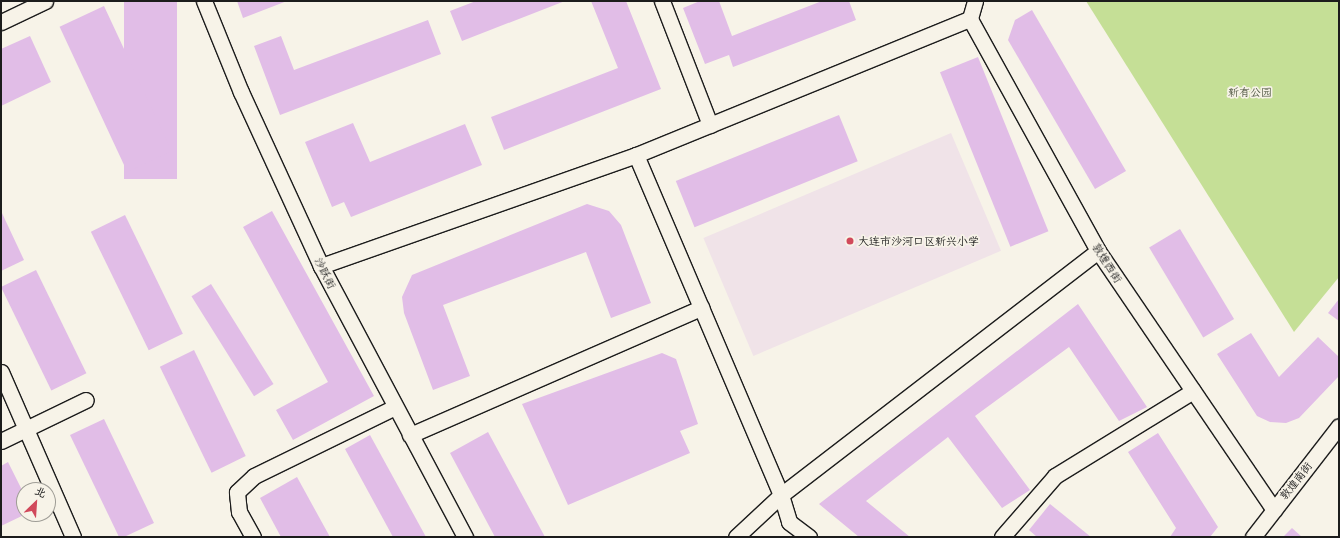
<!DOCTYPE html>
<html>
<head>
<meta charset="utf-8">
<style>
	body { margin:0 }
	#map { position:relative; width:1340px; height:538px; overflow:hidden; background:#f7f3e8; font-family:Mali,"LXGW WenKai TC",sans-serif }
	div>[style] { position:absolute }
	.built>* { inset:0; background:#f0e3e8; transform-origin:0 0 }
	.green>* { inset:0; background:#c5df96 }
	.building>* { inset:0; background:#e1bde7; transform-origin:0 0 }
	.roads { filter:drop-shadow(1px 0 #1c1c1c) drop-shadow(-1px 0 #1c1c1c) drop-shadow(0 1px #1c1c1c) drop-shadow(0 -1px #1c1c1c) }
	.minor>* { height:15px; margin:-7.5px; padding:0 7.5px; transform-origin:7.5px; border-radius:7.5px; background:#f7f3e8 }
	.dots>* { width:11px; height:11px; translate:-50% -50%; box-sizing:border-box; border:2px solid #f7f3e8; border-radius:50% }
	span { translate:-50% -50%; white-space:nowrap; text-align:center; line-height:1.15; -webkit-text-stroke:3.5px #f7f3e8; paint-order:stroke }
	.park-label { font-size:11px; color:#4f5641 }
	.poi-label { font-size:11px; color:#1c1c1c }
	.left { translate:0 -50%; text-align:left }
	.street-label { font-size:11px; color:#1c1c1c }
	.frame { position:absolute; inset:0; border:2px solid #1c1c1c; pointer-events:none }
	.north { position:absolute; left:16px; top:482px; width:40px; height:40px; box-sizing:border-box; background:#f7f3e8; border:1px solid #9f9d96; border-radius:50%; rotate:25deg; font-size:11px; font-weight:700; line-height:16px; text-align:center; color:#1c1c1c }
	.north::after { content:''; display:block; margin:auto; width:14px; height:18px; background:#d1495b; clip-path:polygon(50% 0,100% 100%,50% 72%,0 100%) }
</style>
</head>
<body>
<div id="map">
	<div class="built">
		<i style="left:951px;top:133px;width:128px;height:269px;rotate:67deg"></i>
	</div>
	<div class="green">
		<i style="clip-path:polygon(1086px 1px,1339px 1px,1339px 277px,1294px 332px)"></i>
	</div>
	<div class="building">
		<i style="left:124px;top:1px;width:53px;height:178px"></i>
		<i style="clip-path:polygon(237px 1px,287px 1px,243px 18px)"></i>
		<i style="clip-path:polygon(476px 1px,565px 1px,462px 41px,450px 11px)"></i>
		<i style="clip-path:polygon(591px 1px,626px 1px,661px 89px,504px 150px,491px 117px,618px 68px)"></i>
		<i style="clip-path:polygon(700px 1px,719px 1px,732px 36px,822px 1px,849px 1px,856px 20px,733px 67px,729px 55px,705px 64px,683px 8px)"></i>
		<i style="left:104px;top:6px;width:160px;height:49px;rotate:65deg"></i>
		<i style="clip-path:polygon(1032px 10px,1126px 171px,1095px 189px,1008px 40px,1015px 20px)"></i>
		<i style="clip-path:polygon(428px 20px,441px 54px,280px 115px,254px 46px,281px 36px,294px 70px)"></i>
		<i style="clip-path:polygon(30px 36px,51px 82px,1px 106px,1px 49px)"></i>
		<i style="left:978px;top:57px;width:188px;height:41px;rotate:68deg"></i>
		<i style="left:839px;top:115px;width:50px;height:176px;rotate:68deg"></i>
		<i style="clip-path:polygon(353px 123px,370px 162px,465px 124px,482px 165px,351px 217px,344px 202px,332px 207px,305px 142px)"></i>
		<i style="clip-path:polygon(587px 204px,609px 211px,621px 225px,651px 303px,611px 318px,586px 252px,443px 305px,470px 376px,433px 390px,404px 313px,402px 297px,412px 275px)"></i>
		<i style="clip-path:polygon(1px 211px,24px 260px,1px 271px)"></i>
		<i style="clip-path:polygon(272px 211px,374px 396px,293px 440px,276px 410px,328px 382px,243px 227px)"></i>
		<i style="left:125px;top:215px;width:132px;height:38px;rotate:64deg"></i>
		<i style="left:1180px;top:229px;width:105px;height:36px;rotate:59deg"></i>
		<i style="left:36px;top:270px;width:115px;height:39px;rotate:64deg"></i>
		<i style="left:211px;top:284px;width:118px;height:23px;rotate:58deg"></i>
		<i style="clip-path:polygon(1339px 299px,1339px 321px,1328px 313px)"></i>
		<i style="clip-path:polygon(1078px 304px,1147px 407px,1119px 421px,1069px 347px,975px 416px,1030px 490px,1002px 508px,948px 437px,866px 501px,910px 537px,859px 537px,819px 504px)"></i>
		<i style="clip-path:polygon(1251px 333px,1279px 377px,1318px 337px,1339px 357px,1339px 376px,1299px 418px,1286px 423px,1270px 422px,1257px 416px,1217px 354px)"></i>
		<i style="left:194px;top:350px;width:118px;height:38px;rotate:64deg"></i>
		<i style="clip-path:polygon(662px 353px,676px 359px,698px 424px,680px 431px,690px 453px,568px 505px,522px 404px)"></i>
		<i style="clip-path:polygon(104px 419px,154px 523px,124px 537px,119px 537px,70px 435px)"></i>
		<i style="clip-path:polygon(488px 432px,545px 537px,495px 537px,450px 453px)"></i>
		<i style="clip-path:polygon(1158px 433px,1218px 527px,1210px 537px,1170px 537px,1176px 528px,1128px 452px)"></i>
		<i style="clip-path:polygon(370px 435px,426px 537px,393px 537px,345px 449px)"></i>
		<i style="clip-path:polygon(8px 462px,24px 494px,24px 514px,26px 514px,1px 526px,1px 466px)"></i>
		<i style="clip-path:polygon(297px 477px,330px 537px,281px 537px,260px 498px)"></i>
		<i style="clip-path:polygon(1050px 504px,1091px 537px,1037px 537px,1029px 530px)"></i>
		<i style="clip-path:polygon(1292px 528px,1302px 537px,1283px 537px)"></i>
	</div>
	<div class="roads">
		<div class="minor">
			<i style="left:204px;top:1px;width:98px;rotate:67.9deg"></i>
			<i style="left:241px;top:92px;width:192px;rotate:65.3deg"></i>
			<i style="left:321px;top:266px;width:307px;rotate:62deg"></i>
			<i style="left:662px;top:1px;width:133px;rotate:68.8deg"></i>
			<i style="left:975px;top:1px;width:19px;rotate:106deg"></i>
			<i style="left:970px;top:19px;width:265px;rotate:61.1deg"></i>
			<i style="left:1098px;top:251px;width:313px;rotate:55.8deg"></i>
			<i style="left:1px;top:22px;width:49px;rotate:-25.5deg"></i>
			<i style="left:636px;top:155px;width:370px;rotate:66.9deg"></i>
			<i style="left:781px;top:495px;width:28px;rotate:73deg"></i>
			<i style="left:789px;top:522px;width:25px;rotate:37deg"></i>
			<i style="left:321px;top:266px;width:334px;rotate:-19.4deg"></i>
			<i style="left:636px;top:155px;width:361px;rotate:-22.2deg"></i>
			<i style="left:1px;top:372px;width:180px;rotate:66.4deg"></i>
			<i style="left:410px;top:435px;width:318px;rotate:-23.6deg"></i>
			<i style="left:1px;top:441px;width:94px;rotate:-25.8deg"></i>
			<i style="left:253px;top:537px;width:29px;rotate:-119deg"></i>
			<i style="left:239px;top:512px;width:20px;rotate:-96deg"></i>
			<i style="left:237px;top:492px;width:23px;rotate:-43deg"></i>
			<i style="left:254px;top:476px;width:157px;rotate:-26.1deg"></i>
			<i style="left:736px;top:537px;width:62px;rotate:-43deg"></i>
			<i style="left:781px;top:495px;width:400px;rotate:-37.6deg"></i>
			<i style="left:1002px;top:537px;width:81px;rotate:-49deg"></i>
			<i style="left:1055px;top:476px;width:162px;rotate:-31.6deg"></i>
			<i style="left:1253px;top:537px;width:140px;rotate:-52.2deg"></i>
		</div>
	</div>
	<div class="dots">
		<i style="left:850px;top:241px;background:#d1495b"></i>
	</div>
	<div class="park-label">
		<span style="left:1250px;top:92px">新有公园</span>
	</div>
	<div class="poi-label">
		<span class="left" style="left:858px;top:241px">大连市沙河口区新兴小学</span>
	</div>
	<div class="street-label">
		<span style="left:1107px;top:263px;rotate:57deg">敦煌西街</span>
		<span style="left:325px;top:273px;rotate:63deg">沙跃街</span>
		<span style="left:1296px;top:481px;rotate:-52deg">敦煌南街</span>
	</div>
	<div class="frame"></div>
	<div class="north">北</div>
</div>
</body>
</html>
